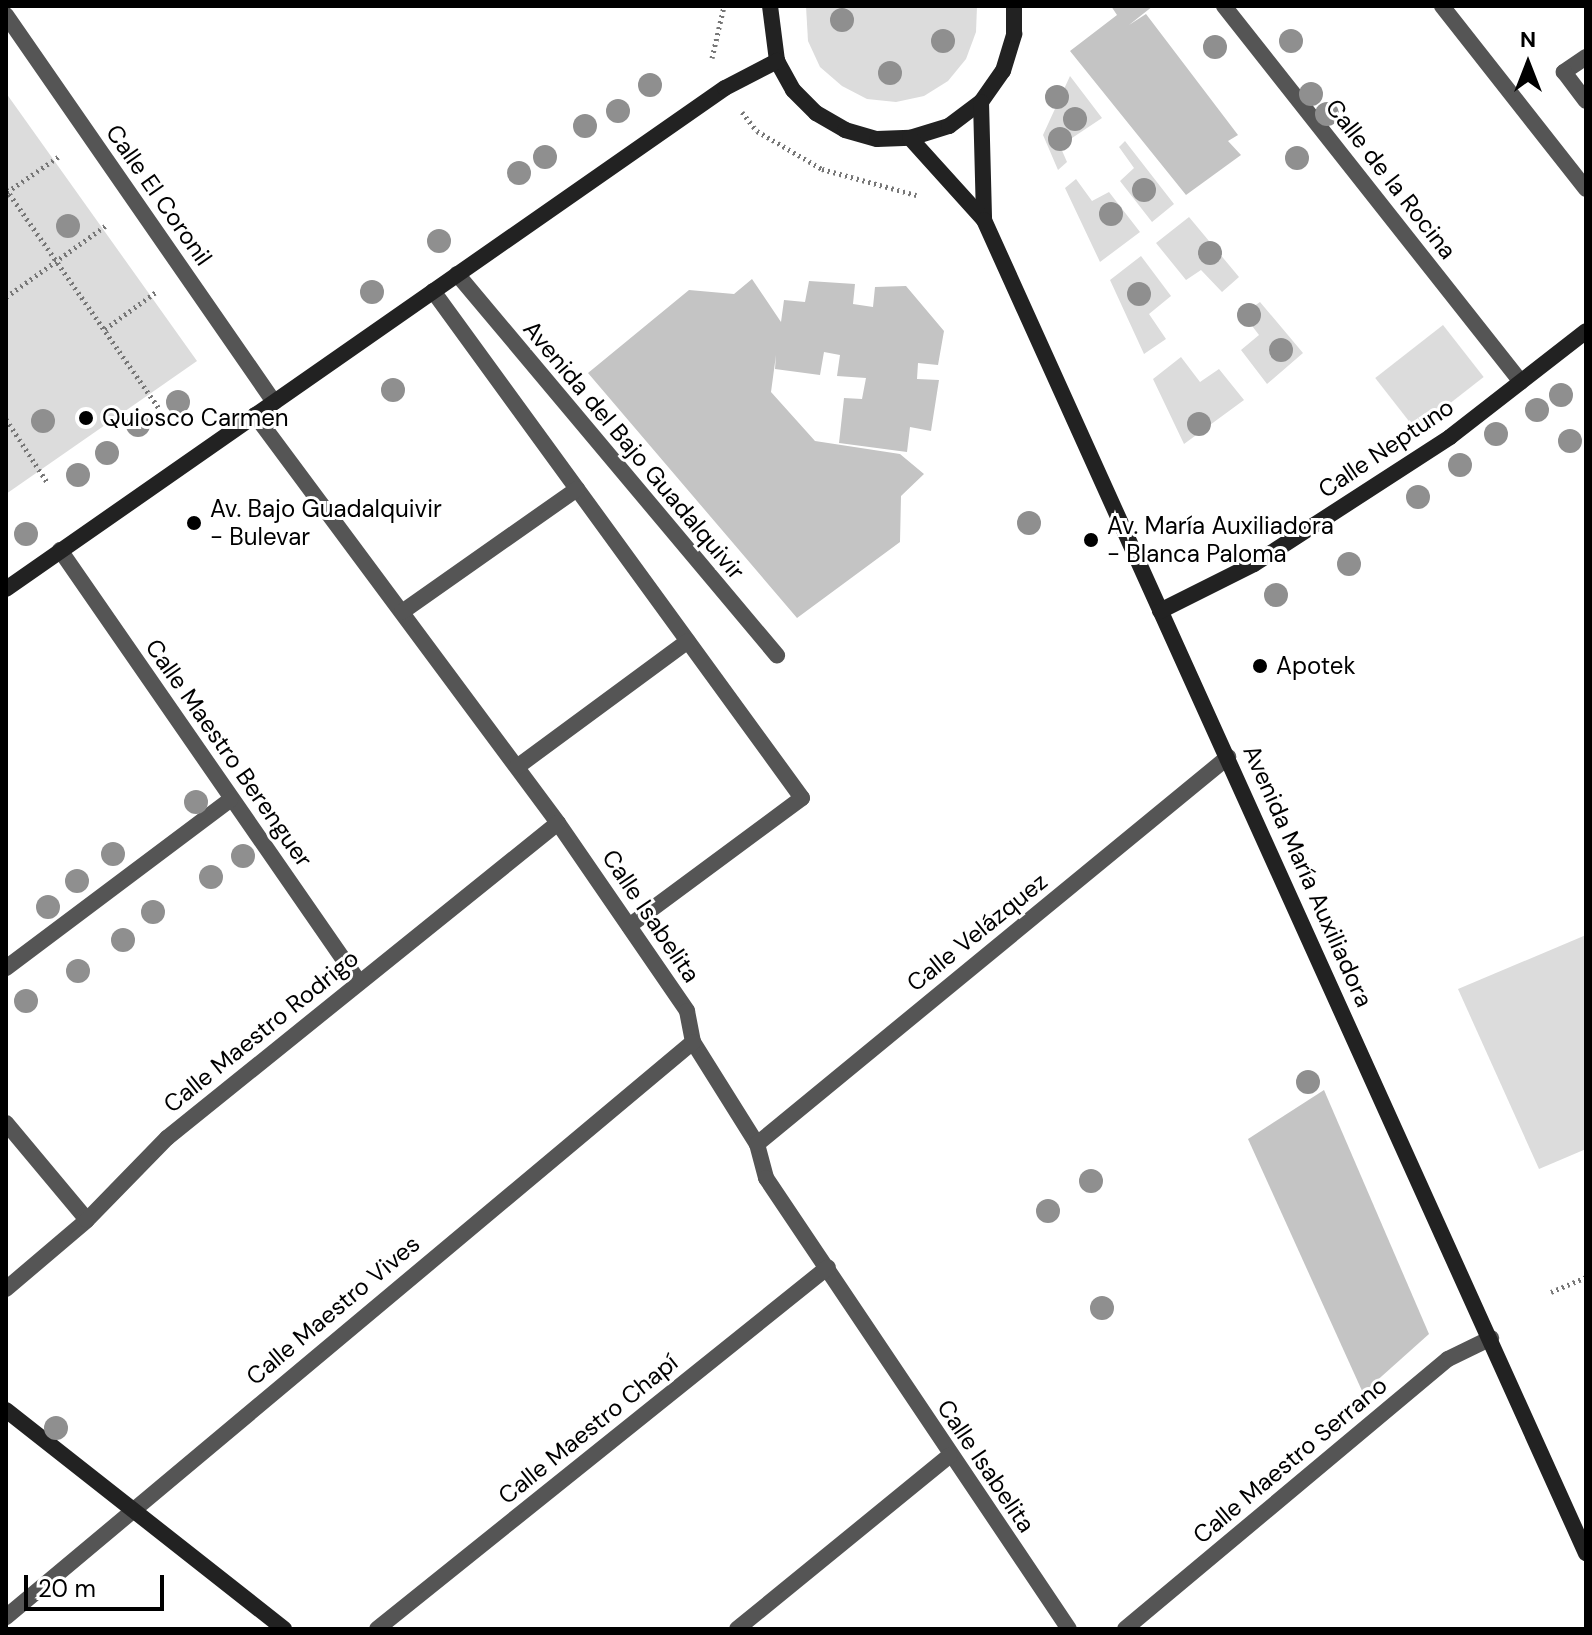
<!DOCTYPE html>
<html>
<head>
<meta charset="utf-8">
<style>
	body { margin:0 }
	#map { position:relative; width:1592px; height:1635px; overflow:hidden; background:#fff; font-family:"DM Sans",sans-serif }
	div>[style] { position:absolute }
	.green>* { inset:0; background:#dcdcdc; transform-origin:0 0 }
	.building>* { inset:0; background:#c4c4c4 }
	.path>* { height:5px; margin-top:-2.5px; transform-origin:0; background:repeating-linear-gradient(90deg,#777 0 2px,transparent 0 6px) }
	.street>* { height:16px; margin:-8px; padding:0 8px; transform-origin:8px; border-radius:8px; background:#555 }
	.secondary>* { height:16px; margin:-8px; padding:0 8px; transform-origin:8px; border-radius:8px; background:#222 }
	.trees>* { width:24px; height:24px; margin:-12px; border-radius:50%; background:#8f8f8f }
	.dots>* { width:22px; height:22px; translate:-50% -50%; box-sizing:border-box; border:4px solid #fff; border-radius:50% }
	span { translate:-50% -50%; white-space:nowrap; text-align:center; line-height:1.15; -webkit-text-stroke:6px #fff; paint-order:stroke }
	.street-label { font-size:24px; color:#000 }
	.poi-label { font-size:24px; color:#000 }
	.left { translate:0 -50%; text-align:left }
	.frame { position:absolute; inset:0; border:8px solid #000; pointer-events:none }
	.north { position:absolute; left:1488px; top:24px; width:80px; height:80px; -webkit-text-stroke:6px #fff; paint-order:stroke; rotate:0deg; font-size:22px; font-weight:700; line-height:32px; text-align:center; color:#000 }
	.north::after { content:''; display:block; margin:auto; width:28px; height:36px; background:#000; clip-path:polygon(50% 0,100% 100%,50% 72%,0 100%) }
	.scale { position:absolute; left:24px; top:1575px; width:140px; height:36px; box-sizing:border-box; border:4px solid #000; border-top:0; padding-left:10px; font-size:24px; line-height:28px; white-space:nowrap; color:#000; -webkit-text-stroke:6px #fff; paint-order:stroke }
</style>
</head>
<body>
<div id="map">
	<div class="green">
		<i style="clip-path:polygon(806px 6px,977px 6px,976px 32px,966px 59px,948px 81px,924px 96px,896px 102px,867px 99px,842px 86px,820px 67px,808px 41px)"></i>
		<i style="clip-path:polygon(1070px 76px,1102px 118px,1060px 146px,1067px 162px,1058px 170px,1043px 135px)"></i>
		<i style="clip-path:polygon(6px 93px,197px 361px,6px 494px)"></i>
		<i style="clip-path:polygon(1125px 141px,1174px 204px,1152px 222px,1120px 181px,1134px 168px,1119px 147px)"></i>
		<i style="clip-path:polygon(1076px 179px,1092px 201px,1109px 192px,1140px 232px,1100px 262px,1065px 188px)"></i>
		<i style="clip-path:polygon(1189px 217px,1239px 277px,1222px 292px,1201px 270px,1186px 280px,1156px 243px)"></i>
		<i style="clip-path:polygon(1141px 256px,1171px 296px,1149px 314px,1166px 339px,1144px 354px,1110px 280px)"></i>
		<i style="clip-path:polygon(1260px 302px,1303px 353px,1267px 384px,1241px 350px,1259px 335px,1243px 314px)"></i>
		<i style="left:1443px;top:325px;width:66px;height:86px;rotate:52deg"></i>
		<i style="clip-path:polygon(1181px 357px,1200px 382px,1219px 369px,1244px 400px,1184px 444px,1153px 379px)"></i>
		<i style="clip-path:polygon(1586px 935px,1586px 1149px,1539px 1169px,1458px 989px)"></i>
	</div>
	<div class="building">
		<i style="clip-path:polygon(1111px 6px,1153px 6px,1129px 25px,1146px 14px,1238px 135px,1228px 141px,1241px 155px,1186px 195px,1070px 51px,1117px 15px)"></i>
		<i style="clip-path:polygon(752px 279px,781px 322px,784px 300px,805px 302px,809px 281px,855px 284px,853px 304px,873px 307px,875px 287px,906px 286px,944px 331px,938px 365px,918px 363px,917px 379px,939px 380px,931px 431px,910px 427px,907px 452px,839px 443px,844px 398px,862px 399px,866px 378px,837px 376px,840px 355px,824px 352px,820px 375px,775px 369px,776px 355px,771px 392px,815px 441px,900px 454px,924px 474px,901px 496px,900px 542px,797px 618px,588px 373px,689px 290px,734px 294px)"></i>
		<i style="clip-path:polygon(1324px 1090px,1429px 1334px,1363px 1393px,1248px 1139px)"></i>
	</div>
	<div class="path">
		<i style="left:712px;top:58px;width:53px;rotate:-77deg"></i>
		<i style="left:742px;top:112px;width:24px;rotate:52deg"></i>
		<i style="left:757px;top:131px;width:75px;rotate:30.3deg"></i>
		<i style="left:822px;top:169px;width:98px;rotate:15.5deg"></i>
		<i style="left:6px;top:189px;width:267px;rotate:55.1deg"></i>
		<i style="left:7px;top:192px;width:65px;rotate:-34.4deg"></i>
		<i style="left:6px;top:297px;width:125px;rotate:-35.6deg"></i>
		<i style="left:105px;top:329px;width:63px;rotate:-36deg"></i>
		<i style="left:6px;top:419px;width:75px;rotate:56.9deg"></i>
		<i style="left:1551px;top:1292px;width:38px;rotate:-23deg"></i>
	</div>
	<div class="street">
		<i style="left:1224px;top:6px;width:479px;rotate:51.7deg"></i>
		<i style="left:1442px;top:6px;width:233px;rotate:51.8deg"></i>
		<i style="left:6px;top:15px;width:471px;rotate:55.3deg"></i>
		<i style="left:1586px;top:57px;width:27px;rotate:146deg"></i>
		<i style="left:1564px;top:72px;width:36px;rotate:53deg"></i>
		<i style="left:457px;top:274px;width:498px;rotate:50deg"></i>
		<i style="left:433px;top:291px;width:627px;rotate:53.95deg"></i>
		<i style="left:802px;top:798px;width:215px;rotate:143.5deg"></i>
		<i style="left:255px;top:415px;width:508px;rotate:53.4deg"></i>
		<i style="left:558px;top:823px;width:228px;rotate:55.5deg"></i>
		<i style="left:687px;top:1011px;width:32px;rotate:79deg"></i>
		<i style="left:693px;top:1042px;width:120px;rotate:57.9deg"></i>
		<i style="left:757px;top:1144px;width:35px;rotate:75deg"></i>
		<i style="left:766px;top:1178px;width:543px;rotate:56.11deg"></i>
		<i style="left:60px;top:550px;width:525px;rotate:55.31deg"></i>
		<i style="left:402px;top:612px;width:214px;rotate:-35.1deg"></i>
		<i style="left:517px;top:767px;width:212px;rotate:-36.4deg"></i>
		<i style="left:6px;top:968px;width:281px;rotate:-36.9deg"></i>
		<i style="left:6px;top:1123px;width:126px;rotate:50.1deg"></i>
		<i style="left:757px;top:1144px;width:610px;rotate:-39.41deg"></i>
		<i style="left:6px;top:1289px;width:106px;rotate:-40.4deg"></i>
		<i style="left:87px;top:1220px;width:115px;rotate:-45.7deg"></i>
		<i style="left:167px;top:1138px;width:502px;rotate:-38.86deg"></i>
		<i style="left:6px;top:1617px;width:896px;rotate:-39.93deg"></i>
		<i style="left:377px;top:1629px;width:578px;rotate:-38.75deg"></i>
		<i style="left:737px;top:1629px;width:274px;rotate:-39.2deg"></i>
		<i style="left:1125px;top:1629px;width:421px;rotate:-39.9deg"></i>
		<i style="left:1448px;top:1359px;width:48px;rotate:-26deg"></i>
	</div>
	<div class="secondary">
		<i style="left:770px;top:6px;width:55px;rotate:82.7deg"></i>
		<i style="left:777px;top:61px;width:33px;rotate:61deg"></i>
		<i style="left:793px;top:90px;width:33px;rotate:45deg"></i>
		<i style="left:816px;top:113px;width:34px;rotate:30deg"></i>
		<i style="left:845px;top:130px;width:33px;rotate:16deg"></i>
		<i style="left:877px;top:139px;width:33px;rotate:-2deg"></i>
		<i style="left:910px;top:138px;width:41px;rotate:-17.1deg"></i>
		<i style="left:949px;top:126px;width:40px;rotate:-37deg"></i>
		<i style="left:981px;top:102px;width:38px;rotate:-55deg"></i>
		<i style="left:1003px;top:71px;width:39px;rotate:-73deg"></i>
		<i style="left:1014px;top:34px;width:28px;rotate:-90deg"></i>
		<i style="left:981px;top:102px;width:118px;rotate:88.5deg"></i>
		<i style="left:910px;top:138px;width:110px;rotate:47.9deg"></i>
		<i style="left:984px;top:220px;width:1463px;rotate:65.7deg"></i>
		<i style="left:6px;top:589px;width:876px;rotate:-34.87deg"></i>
		<i style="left:725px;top:88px;width:59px;rotate:-27.4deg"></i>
		<i style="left:1160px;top:611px;width:105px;rotate:-26.6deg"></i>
		<i style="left:1254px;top:564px;width:234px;rotate:-32.9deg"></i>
		<i style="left:1450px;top:437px;width:172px;rotate:-37.9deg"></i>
		<i style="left:6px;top:1410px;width:354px;rotate:38.2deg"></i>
	</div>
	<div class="trees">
		<i style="left:842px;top:20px"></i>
		<i style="left:943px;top:41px"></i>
		<i style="left:1291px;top:41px"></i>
		<i style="left:1215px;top:47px"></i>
		<i style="left:890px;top:73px"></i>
		<i style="left:650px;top:85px"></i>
		<i style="left:1311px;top:94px"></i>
		<i style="left:1057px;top:97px"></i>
		<i style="left:618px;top:111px"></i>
		<i style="left:1327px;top:114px"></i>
		<i style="left:1075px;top:119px"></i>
		<i style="left:585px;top:126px"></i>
		<i style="left:1060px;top:139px"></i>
		<i style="left:545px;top:157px"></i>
		<i style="left:1297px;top:158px"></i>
		<i style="left:519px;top:173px"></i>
		<i style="left:1144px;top:190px"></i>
		<i style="left:1111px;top:214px"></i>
		<i style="left:68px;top:226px"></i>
		<i style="left:439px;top:241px"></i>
		<i style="left:1210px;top:253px"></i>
		<i style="left:372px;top:292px"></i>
		<i style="left:1139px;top:294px"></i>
		<i style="left:1249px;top:315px"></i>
		<i style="left:1281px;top:350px"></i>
		<i style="left:393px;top:390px"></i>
		<i style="left:1561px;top:395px"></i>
		<i style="left:178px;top:402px"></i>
		<i style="left:1537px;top:410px"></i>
		<i style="left:43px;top:421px"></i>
		<i style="left:1199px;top:424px"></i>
		<i style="left:138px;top:425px"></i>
		<i style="left:1496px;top:434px"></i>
		<i style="left:1570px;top:441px"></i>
		<i style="left:107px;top:453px"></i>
		<i style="left:1460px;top:465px"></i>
		<i style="left:78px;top:475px"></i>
		<i style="left:1418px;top:497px"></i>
		<i style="left:1029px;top:523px"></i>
		<i style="left:26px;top:534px"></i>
		<i style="left:1349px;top:564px"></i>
		<i style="left:1276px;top:595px"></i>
		<i style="left:196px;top:802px"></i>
		<i style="left:113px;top:854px"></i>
		<i style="left:243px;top:856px"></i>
		<i style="left:211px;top:877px"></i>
		<i style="left:77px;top:881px"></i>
		<i style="left:48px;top:907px"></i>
		<i style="left:153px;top:912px"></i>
		<i style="left:123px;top:940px"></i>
		<i style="left:78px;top:971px"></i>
		<i style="left:26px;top:1001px"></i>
		<i style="left:1308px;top:1082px"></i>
		<i style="left:1091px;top:1181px"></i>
		<i style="left:1048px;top:1211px"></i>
		<i style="left:1102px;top:1308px"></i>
		<i style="left:56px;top:1428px"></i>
	</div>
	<div class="dots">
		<i style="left:86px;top:418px;background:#000"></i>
		<i style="left:194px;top:523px;background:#000"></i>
		<i style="left:1091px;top:540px;background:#000"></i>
		<i style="left:1260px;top:666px;background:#000"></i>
	</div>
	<div class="street-label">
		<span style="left:1391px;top:179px;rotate:52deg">Calle de la Rocina</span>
		<span style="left:159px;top:195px;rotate:55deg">Calle El Coronil</span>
		<span style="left:1386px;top:448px;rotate:-34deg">Calle Neptuno</span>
		<span style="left:634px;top:450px;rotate:50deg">Avenida del Bajo Guadalquivir</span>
		<span style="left:229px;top:753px;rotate:55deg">Calle Maestro Berenguer</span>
		<span style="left:1308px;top:876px;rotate:66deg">Avenida María Auxiliadora</span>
		<span style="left:651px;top:916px;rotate:56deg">Calle Isabelita</span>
		<span style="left:977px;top:932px;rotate:-39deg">Calle Velázquez</span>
		<span style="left:261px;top:1031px;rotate:-39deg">Calle Maestro Rodrigo</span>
		<span style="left:333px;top:1310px;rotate:-40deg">Calle Maestro Vives</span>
		<span style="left:588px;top:1429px;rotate:-39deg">Calle Maestro Chapí</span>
		<span style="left:1290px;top:1460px;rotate:-40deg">Calle Maestro Serrano</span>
		<span style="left:986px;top:1466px;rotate:56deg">Calle Isabelita</span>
	</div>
	<div class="poi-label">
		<span class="left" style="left:102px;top:418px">Quiosco Carmen</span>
		<span class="left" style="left:210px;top:523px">Av. Bajo Guadalquivir<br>- Bulevar</span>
		<span class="left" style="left:1107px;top:540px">Av. María Auxiliadora<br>- Blanca Paloma</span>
		<span class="left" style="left:1276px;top:666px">Apotek</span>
	</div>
	<div class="frame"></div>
	<div class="north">N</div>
	<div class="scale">20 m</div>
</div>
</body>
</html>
